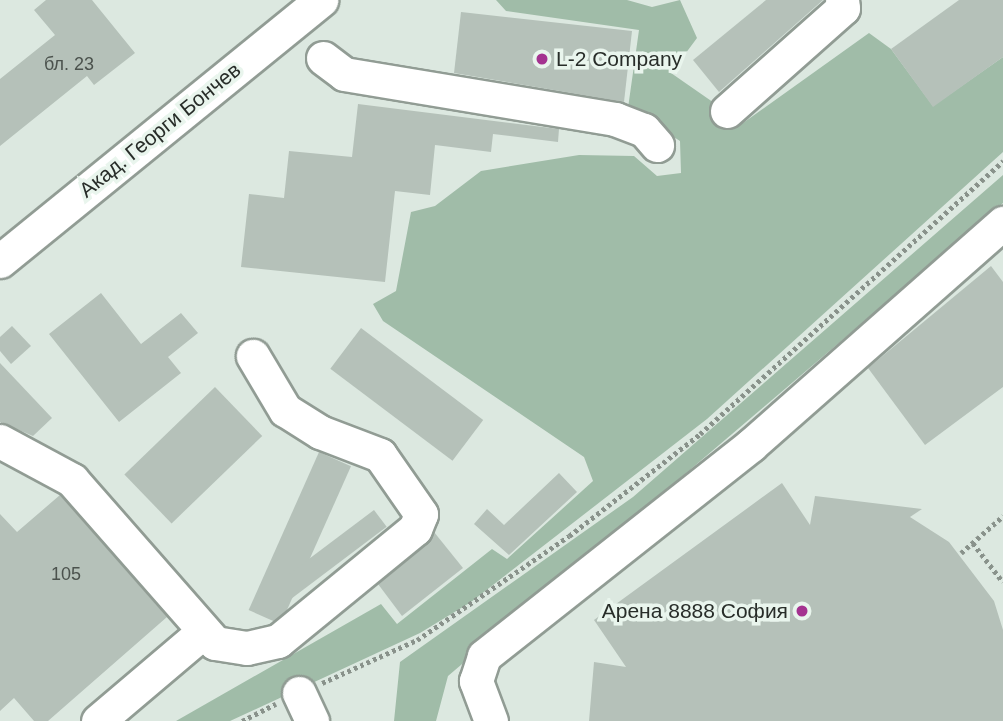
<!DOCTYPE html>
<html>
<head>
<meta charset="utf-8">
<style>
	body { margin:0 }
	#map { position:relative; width:1003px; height:721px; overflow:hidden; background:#dce8e0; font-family:Helvetica,sans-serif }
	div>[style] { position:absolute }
	.green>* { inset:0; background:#a0bca8 }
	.building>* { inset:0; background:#b5c1b9; transform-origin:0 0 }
	.path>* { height:4.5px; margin-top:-2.25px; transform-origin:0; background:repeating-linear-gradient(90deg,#89928b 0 3.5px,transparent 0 7px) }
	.roads { filter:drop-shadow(2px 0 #919c94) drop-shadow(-2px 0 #919c94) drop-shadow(0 2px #919c94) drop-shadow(0 -2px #919c94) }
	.minor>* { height:33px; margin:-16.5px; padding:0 16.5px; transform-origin:16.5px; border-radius:16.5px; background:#fff }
	.dots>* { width:19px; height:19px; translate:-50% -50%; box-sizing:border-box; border:4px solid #e9f5ed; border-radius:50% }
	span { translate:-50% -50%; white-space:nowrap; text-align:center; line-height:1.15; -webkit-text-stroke:7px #e9f5ed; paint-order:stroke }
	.number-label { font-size:18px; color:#4b524d }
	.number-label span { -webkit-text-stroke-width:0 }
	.poi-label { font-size:21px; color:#282d29 }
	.left { translate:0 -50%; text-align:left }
	.right { translate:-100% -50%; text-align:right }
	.street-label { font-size:21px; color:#282d29 }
</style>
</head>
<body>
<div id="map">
	<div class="green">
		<i style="clip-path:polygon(496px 0,627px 0,652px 7px,680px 0,697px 38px,671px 73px,743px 123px,869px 33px,891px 49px,933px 106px,1003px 57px,1003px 152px,707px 419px,471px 602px,420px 633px,230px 721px,176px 721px,381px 604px,397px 624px,492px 549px,507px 559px,593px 481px,584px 457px,383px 321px,373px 304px,396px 291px,411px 212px,435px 206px,481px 171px,579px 155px,634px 156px,657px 176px,681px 173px,680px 141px,628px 108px,639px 30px,506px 11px)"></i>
		<i style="clip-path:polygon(1003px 175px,1003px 203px,448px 676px,436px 721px,394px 721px,400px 662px,633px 497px)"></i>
	</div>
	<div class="building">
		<i style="clip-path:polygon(46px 0,92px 0,135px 53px,94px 85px,87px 76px,0 146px,0 79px,55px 35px,34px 10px)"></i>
		<i style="clip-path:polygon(766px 0,823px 0,719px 92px,693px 60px)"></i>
		<i style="clip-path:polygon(959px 0,1003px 0,1003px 57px,933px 107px,891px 49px)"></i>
		<i style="clip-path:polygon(461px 12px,632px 31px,624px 102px,454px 73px)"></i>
		<i style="clip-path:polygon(358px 104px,559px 129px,558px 142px,493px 134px,491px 152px,435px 145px,430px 195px,395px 191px,385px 282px,241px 267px,249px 194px,284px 198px,289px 151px,352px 157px)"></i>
		<i style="clip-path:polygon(991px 266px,1003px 282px,1003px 387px,925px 445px,868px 368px)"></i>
		<i style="clip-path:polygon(101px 293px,141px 344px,181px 313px,198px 333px,168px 357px,181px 373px,119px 422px,49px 334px)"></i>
		<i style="clip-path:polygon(12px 326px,31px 346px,11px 364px,0 351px,0 337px)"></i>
		<i style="left:361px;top:328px;width:153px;height:51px;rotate:37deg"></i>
		<i style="clip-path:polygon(0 363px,52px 418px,33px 436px,0 422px)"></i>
		<i style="left:215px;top:387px;width:68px;height:126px;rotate:46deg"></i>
		<i style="left:319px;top:452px;width:35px;height:173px;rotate:24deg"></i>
		<i style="clip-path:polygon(559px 473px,577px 492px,509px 555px,474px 524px,487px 509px,504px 525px)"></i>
		<i style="clip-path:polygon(782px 483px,810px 525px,815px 496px,922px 509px,910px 517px,949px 542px,994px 601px,1003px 630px,1003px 721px,589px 721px,594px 662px,626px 667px,594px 620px)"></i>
		<i style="clip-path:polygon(60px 495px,167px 617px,48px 721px,34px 721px,14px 698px,0 711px,0 514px,17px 532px)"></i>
		<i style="left:374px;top:510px;width:21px;height:146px;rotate:53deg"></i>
		<i style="clip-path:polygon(434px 532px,463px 568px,402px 616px,378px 584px)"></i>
	</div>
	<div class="path">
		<i style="left:973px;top:543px;width:49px;rotate:52.4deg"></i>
		<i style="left:961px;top:553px;width:56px;rotate:-41.4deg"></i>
		<i style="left:322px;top:683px;width:104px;rotate:-24.4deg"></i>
		<i style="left:417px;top:640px;width:184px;rotate:-34.4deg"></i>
		<i style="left:569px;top:536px;width:166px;rotate:-37.9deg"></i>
		<i style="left:700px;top:434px;width:408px;rotate:-42deg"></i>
		<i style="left:242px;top:721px;width:38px;rotate:-27deg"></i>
	</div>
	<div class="roads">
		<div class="minor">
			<i style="left:323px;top:58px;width:26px;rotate:37deg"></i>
			<i style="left:344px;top:74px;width:275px;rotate:9.4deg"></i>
			<i style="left:615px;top:119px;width:31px;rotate:21deg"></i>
			<i style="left:644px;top:130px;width:20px;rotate:49deg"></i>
			<i style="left:727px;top:111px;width:155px;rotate:-41.6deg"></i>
			<i style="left:843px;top:8px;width:8px;rotate:-97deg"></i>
			<i style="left:0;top:261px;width:414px;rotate:-39.1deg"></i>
			<i style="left:0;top:441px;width:82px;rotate:28.4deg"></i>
			<i style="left:72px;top:480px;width:217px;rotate:48.7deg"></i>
			<i style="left:215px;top:643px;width:32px;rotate:9deg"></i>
			<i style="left:247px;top:648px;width:32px;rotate:-13deg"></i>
			<i style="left:278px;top:641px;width:177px;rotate:-39.3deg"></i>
			<i style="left:415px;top:529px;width:16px;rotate:-68deg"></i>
			<i style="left:421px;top:514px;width:72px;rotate:-124.8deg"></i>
			<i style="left:380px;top:455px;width:64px;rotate:-159deg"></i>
			<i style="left:320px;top:432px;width:41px;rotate:-147.8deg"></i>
			<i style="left:285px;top:410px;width:63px;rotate:-120.7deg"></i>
			<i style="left:299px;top:693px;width:31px;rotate:65deg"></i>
			<i style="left:98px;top:721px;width:139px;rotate:-40.3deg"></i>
			<i style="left:491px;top:721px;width:43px;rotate:-110.6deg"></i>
			<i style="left:476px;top:681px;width:26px;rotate:-72deg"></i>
			<i style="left:484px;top:656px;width:340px;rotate:-38.3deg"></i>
			<i style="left:751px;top:445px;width:336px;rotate:-41.4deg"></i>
		</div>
	</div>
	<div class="dots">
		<i style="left:542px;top:59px;background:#a43390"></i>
		<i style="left:802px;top:611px;background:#a43390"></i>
	</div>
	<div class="number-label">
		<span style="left:69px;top:64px">бл. 23</span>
		<span style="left:66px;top:574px">105</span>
	</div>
	<div class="poi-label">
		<span class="left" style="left:556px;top:59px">L-2 Company</span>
		<span class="right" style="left:788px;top:611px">Арена 8888 София</span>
	</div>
	<div class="street-label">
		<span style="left:160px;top:130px;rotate:-39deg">Акад. Георги Бончев</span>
	</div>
</div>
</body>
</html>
